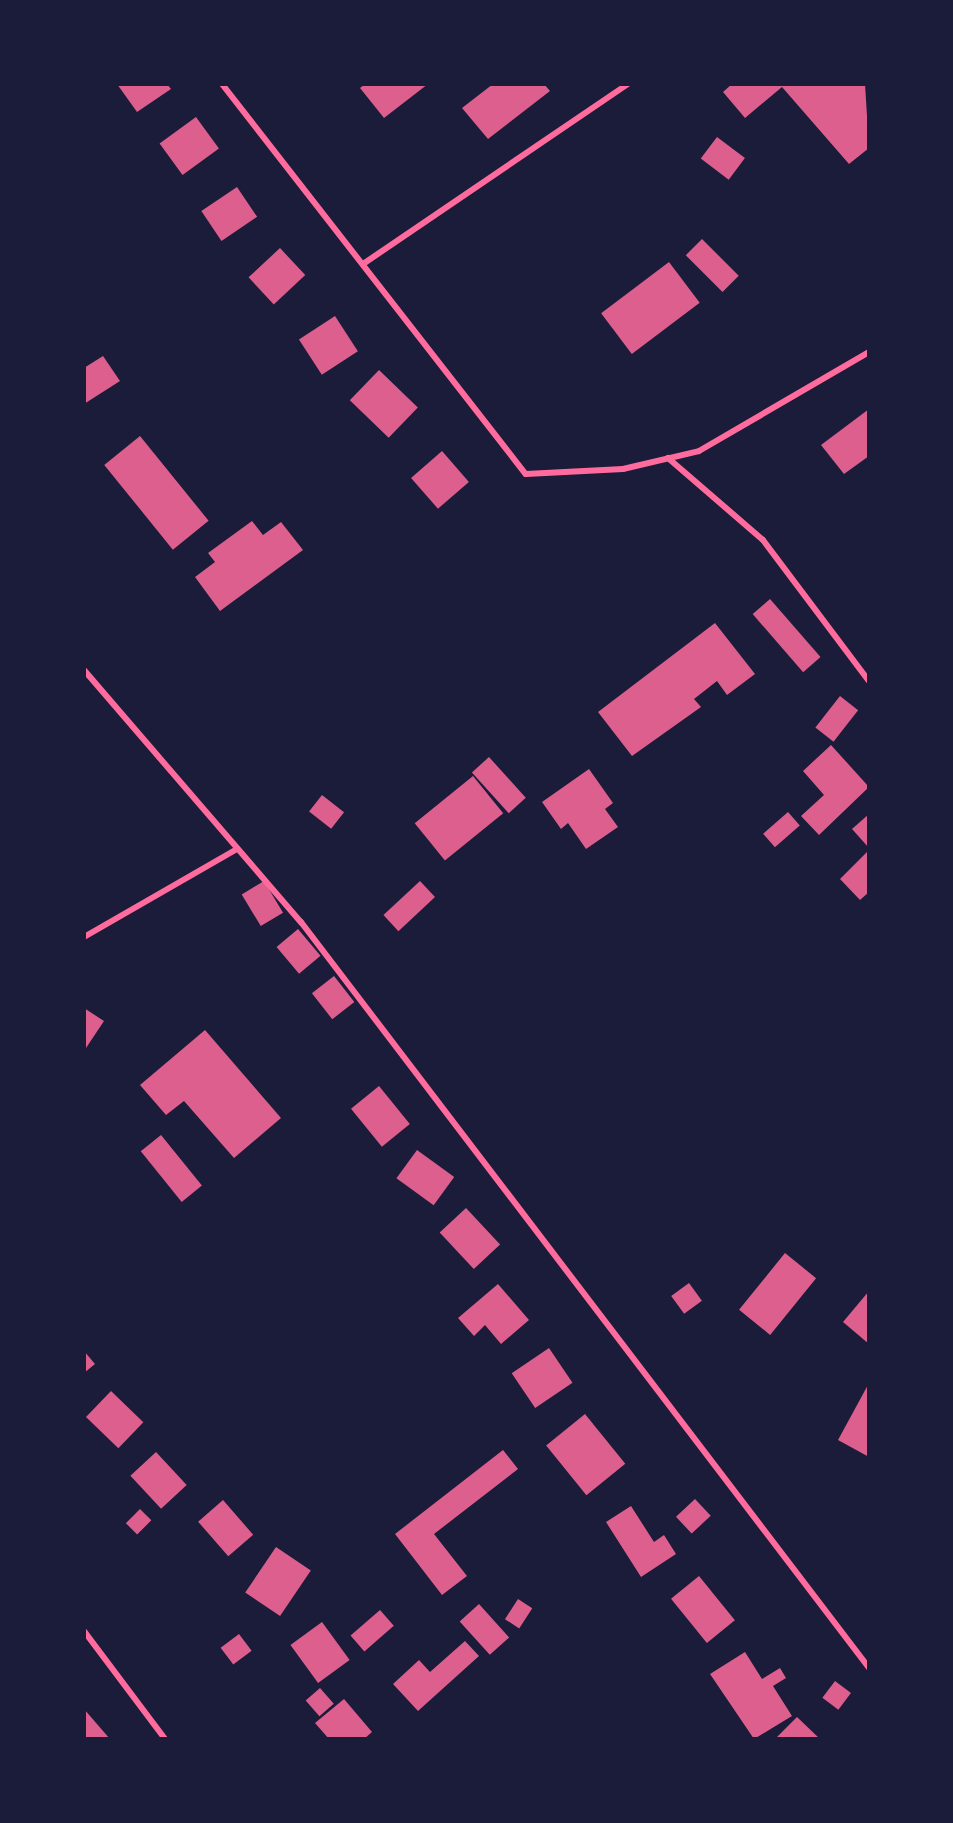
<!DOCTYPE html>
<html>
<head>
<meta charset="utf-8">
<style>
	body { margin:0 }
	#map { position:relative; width:953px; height:1823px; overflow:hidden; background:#1b1b3a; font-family:"Nunito Sans",sans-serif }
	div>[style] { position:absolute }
	.building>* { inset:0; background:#dd5f8e; transform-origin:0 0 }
	.minor>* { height:6px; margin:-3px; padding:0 3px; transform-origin:3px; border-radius:3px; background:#ff6b9d }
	span { translate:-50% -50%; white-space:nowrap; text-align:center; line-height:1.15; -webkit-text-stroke:4.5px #1b1b3a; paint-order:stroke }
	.frame { position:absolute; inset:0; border:86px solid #1b1b3a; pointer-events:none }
</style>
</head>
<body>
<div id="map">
	<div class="building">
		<i style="clip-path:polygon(117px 84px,167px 84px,171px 89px,137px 112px)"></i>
		<i style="clip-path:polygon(365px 84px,428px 84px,384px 118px,360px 88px)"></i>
		<i style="clip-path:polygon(493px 84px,544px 84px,550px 91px,488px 139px,462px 108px)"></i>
		<i style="clip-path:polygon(732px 84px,865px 84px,869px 148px,849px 164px,782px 87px,745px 118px,723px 92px)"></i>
		<i style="left:196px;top:117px;width:39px;height:45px;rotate:54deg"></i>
		<i style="left:717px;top:137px;width:35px;height:27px;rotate:37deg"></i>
		<i style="left:237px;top:187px;width:36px;height:43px;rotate:56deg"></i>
		<i style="left:702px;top:239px;width:52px;height:23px;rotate:45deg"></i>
		<i style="left:280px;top:248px;width:37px;height:43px;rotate:47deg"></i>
		<i style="left:669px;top:262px;width:51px;height:85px;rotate:53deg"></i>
		<i style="left:335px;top:316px;width:42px;height:43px;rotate:57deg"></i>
		<i style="clip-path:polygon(103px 356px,120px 381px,84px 404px,84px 368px)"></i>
		<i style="left:379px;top:370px;width:54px;height:42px;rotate:44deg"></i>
		<i style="clip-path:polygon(869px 409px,869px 456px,844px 474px,821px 445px)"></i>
		<i style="left:140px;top:436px;width:109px;height:46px;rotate:51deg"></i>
		<i style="left:442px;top:451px;width:41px;height:41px;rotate:49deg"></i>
		<i style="clip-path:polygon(252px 521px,263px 535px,281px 522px,303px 550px,220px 611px,195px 577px,215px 562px,208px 553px)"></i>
		<i style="left:770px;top:599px;width:77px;height:23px;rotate:49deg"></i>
		<i style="clip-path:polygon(715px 623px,755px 674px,727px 695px,717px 681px,694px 699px,701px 707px,632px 756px,598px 712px)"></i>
		<i style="left:840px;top:696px;width:23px;height:40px;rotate:38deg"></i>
		<i style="clip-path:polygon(831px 745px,869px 787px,819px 835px,801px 816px,824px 795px,803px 771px)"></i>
		<i style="left:489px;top:757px;width:55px;height:23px;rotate:48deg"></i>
		<i style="clip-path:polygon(589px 769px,613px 803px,605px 809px,618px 827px,586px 849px,568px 823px,561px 829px,542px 802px)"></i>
		<i style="left:473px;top:776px;width:48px;height:75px;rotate:51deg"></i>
		<i style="left:322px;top:795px;width:28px;height:21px;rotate:38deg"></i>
		<i style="left:788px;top:812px;width:18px;height:33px;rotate:49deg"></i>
		<i style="clip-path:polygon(869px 814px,869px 848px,852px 829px)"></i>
		<i style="clip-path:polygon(869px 850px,869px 892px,860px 900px,840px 879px)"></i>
		<i style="left:264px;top:881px;width:37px;height:26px;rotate:59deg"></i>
		<i style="left:420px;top:881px;width:22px;height:50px;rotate:47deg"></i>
		<i style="left:298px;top:929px;width:35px;height:28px;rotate:50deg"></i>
		<i style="left:334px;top:976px;width:33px;height:28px;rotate:52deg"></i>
		<i style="clip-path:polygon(84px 1008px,104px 1021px,84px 1051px)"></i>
		<i style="clip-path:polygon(205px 1030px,281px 1118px,234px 1158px,184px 1101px,166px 1115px,140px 1085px)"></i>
		<i style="left:379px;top:1086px;width:49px;height:36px;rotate:51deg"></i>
		<i style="left:161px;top:1135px;width:65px;height:26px;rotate:51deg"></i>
		<i style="left:417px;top:1150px;width:46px;height:35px;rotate:36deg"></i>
		<i style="left:466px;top:1208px;width:50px;height:36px;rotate:47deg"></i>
		<i style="left:785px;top:1253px;width:40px;height:73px;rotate:39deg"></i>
		<i style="left:689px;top:1283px;width:22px;height:22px;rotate:54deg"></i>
		<i style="clip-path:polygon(498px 1284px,529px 1320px,501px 1344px,485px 1325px,474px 1336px,458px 1318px)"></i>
		<i style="clip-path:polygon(869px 1291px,869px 1344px,843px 1322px)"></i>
		<i style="left:549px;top:1348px;width:42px;height:45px;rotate:56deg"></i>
		<i style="clip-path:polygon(84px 1351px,95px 1364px,84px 1373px)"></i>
		<i style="clip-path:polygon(869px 1383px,869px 1457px,838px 1440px)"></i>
		<i style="left:111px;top:1391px;width:45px;height:36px;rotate:44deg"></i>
		<i style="left:585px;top:1414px;width:64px;height:50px;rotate:51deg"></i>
		<i style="clip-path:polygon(503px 1450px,518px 1469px,434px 1534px,467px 1576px,442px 1595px,395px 1534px)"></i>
		<i style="left:156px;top:1452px;width:45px;height:35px;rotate:47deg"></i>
		<i style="left:695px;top:1499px;width:23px;height:26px;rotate:47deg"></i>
		<i style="left:223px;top:1500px;width:46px;height:33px;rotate:49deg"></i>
		<i style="clip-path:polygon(631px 1506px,654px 1542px,664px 1535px,676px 1554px,641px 1577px,606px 1522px)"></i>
		<i style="left:140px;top:1509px;width:16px;height:20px;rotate:45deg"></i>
		<i style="left:276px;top:1547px;width:42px;height:55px;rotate:34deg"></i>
		<i style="left:699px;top:1576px;width:57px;height:36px;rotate:51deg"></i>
		<i style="left:518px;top:1599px;width:17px;height:24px;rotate:33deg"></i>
		<i style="left:479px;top:1604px;width:45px;height:26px;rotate:48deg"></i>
		<i style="left:380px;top:1610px;width:21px;height:39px;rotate:49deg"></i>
		<i style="left:322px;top:1622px;width:47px;height:39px;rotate:54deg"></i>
		<i style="left:239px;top:1634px;width:21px;height:23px;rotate:53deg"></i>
		<i style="clip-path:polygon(465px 1641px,479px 1656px,418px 1711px,393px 1684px,419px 1660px,430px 1672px)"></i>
		<i style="clip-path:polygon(745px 1652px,762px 1679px,780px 1668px,786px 1678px,773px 1686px,792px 1716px,754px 1739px,710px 1674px)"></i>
		<i style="left:835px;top:1681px;width:20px;height:21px;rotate:37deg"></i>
		<i style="left:320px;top:1688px;width:21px;height:19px;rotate:49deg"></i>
		<i style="clip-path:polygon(344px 1699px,372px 1732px,364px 1739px,329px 1739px,315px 1723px)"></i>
		<i style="clip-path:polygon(84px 1709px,110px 1739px,84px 1739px)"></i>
		<i style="clip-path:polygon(797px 1717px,820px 1739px,775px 1739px)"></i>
	</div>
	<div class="minor">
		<i style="left:222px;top:84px;width:494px;rotate:52.1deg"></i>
		<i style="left:526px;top:474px;width:97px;rotate:-3deg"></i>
		<i style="left:623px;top:469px;width:78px;rotate:-13.3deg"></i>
		<i style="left:699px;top:451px;width:197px;rotate:-30.2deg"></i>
		<i style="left:363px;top:264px;width:320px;rotate:-34.2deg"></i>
		<i style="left:668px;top:458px;width:125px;rotate:40.8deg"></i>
		<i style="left:763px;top:540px;width:176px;rotate:53.1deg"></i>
		<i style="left:84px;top:670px;width:333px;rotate:49.3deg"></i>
		<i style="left:301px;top:922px;width:938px;rotate:52.71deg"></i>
		<i style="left:84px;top:937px;width:174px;rotate:-29.9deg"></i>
		<i style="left:84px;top:1631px;width:135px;rotate:53.1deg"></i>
	</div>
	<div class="frame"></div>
</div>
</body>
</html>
